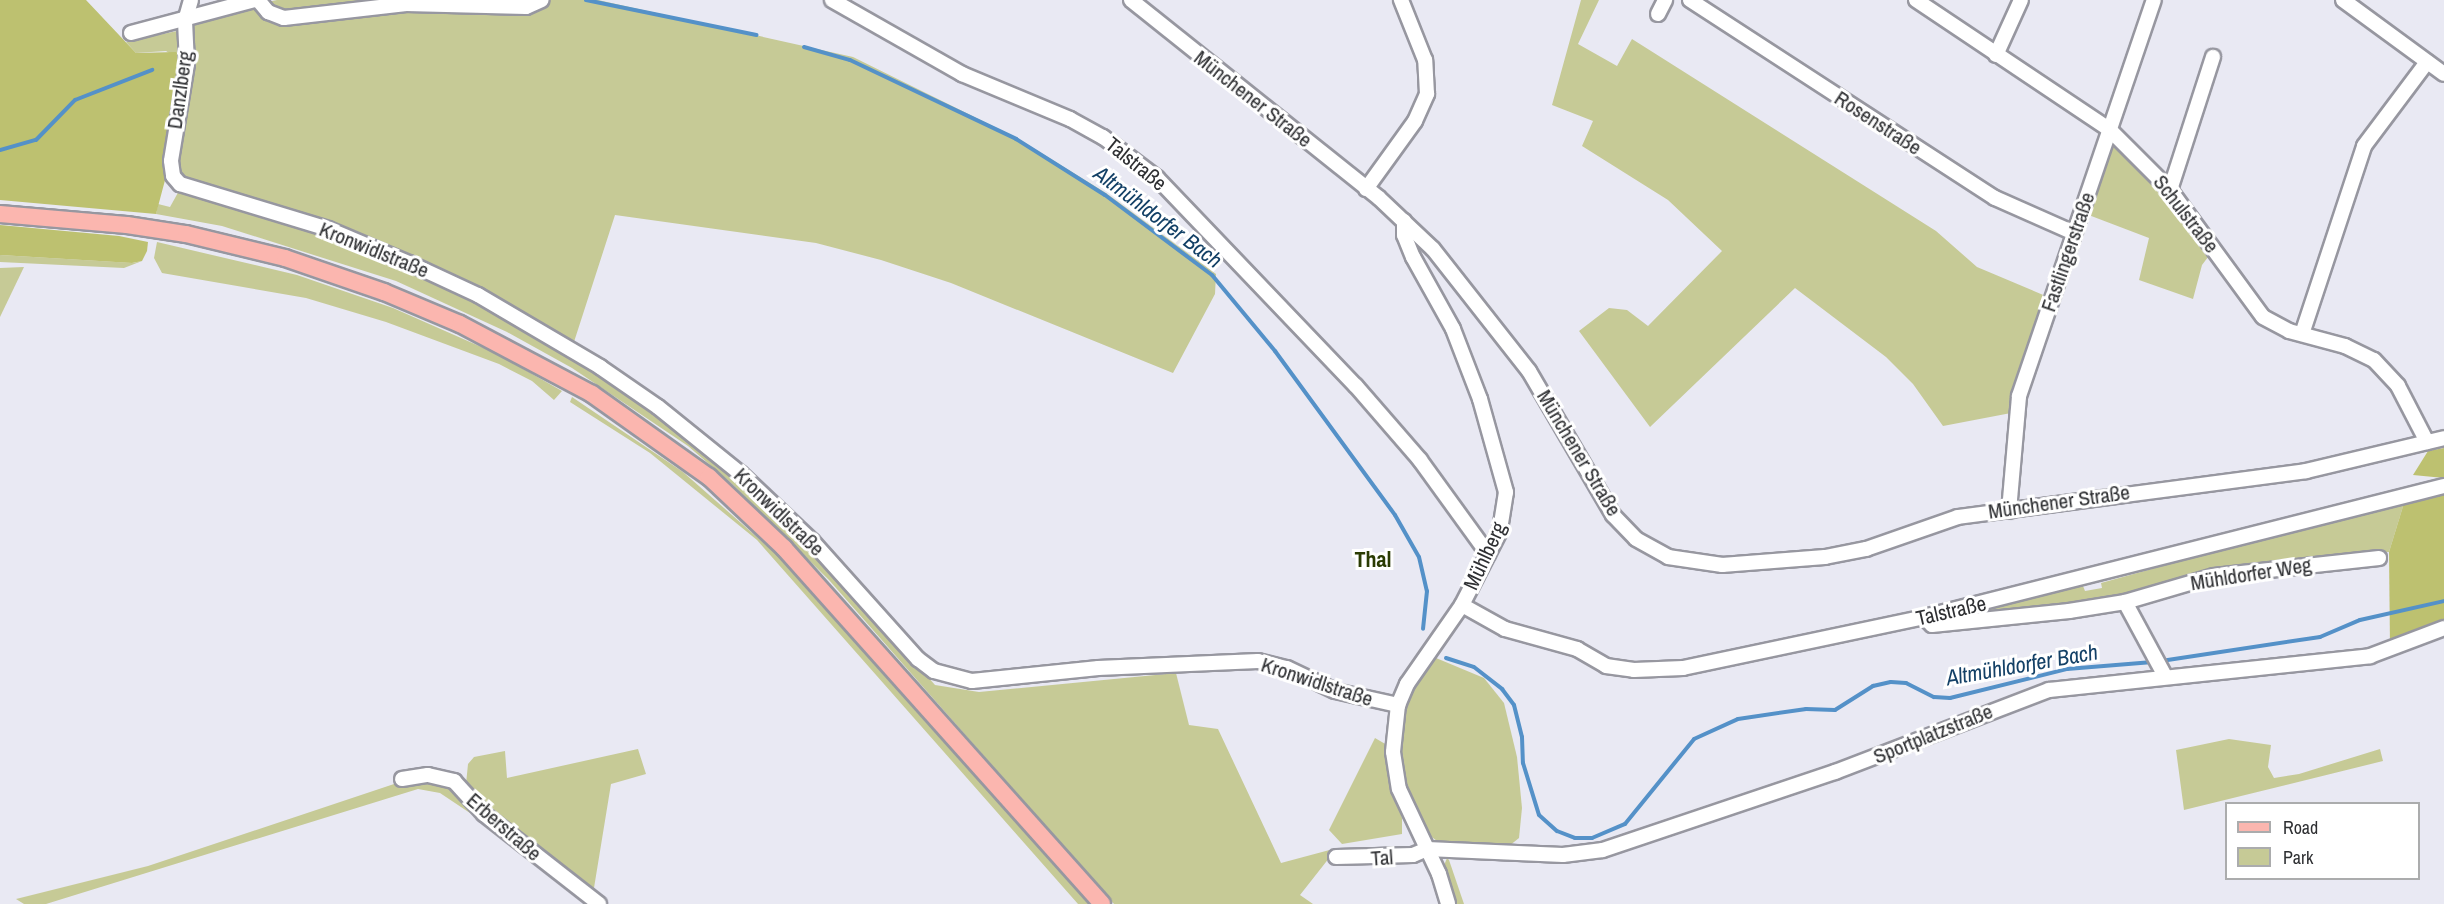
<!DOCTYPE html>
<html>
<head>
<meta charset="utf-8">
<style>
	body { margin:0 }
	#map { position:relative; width:2444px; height:904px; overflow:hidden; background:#e9e9f3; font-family:"Archivo Narrow",sans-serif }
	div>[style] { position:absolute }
	.green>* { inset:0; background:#c6ca96 }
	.forest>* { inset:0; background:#bdc170 }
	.stream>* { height:4px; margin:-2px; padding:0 2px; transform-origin:2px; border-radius:2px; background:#5491c8 }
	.roads { filter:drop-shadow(2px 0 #9797a0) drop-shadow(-2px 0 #9797a0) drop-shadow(0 2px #9797a0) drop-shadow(0 -2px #9797a0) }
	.minor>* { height:14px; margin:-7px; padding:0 7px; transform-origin:7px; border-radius:7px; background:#fff }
	.major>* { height:16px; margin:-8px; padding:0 8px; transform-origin:8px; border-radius:8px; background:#fbb6af }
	span { translate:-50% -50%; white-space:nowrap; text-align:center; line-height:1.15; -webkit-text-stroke:6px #fff; paint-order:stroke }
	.street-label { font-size:21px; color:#2e2f32 }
	.water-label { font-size:22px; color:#134066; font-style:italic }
	.neighbourhood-label { font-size:22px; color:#2a3b03; font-weight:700 }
	.legend { position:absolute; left:2225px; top:802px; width:195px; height:78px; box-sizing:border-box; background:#fff; border:2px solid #abacad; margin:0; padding:8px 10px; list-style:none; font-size:18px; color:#2e2f32 }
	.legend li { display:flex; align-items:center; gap:12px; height:30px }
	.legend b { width:30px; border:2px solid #abacad }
</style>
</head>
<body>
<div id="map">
	<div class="green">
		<i style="clip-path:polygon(277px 0,413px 0,281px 15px,267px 2px)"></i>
		<i style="clip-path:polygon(547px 0,598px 0,853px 57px,1017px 138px,1106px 193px,1216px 274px,1215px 294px,1173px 373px,951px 283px,881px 260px,816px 243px,615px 215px,573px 345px,472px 288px,185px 182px,179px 176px,174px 154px,190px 28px,200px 22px,258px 6px,264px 15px)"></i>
		<i style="clip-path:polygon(1581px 0,1599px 0,1578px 44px,1617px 66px,1632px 39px,1936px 231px,1977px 267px,2048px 297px,2011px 413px,1943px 426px,1913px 384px,1886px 357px,1795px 288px,1650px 427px,1579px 331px,1609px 308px,1627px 310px,1648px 326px,1722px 251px,1668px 200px,1582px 146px,1593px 121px,1552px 105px)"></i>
		<i style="clip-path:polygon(177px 31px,183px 62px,166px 51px,136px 53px,126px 42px)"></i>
		<i style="clip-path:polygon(2117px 145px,2165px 192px,2211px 253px,2202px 265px,2193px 299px,2139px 280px,2149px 238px,2086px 214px,2108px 149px)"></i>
		<i style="clip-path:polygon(180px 189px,312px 227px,472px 295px,537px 333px,694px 438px,837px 573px,935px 685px,979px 692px,1176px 673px,1189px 725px,1218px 729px,1281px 863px,1337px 848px,1300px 895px,1313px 904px,1114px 904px,829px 580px,731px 483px,688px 446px,572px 368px,507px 332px,396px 281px,222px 226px,156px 214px,158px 204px,170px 207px)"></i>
		<i style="clip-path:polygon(157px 242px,297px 275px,393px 308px,495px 353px,562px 391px,554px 400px,532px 381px,499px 364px,386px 322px,306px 298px,162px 273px,154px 258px)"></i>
		<i style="clip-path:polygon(0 255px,133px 263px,142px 261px,124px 268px,0 262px)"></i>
		<i style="clip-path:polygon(24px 267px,0 317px,0 268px)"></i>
		<i style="clip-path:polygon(572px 397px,683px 472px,790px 566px,1089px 904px,1078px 904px,757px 540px,650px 453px,570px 402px)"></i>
		<i style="clip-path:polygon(2404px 503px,2389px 552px,2271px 561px,2228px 567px,2087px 603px,1942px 618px,2083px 586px,2085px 591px,2102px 588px,2101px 583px,2217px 551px)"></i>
		<i style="clip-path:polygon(1436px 658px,1484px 678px,1504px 703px,1517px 757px,1522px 808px,1519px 838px,1509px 846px,1437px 841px,1425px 832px,1413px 812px,1399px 753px,1403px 704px,1425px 667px)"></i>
		<i style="clip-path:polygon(1375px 738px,1387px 745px,1387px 761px,1402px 818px,1402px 834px,1342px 844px,1329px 830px)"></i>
		<i style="clip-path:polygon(2229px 739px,2271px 745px,2268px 767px,2274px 778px,2299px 774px,2380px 749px,2383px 761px,2184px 810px,2176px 750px)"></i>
		<i style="clip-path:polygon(638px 749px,646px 774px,611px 784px,593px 894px,478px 802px,466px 784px,468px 764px,474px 757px,505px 751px,507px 778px)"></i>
		<i style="clip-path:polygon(412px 778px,442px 782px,452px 788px,518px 845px,440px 793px,418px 789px,46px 904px,24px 904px,16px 899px,148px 866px)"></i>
		<i style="clip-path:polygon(1447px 858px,1449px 860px,1464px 904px,1454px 904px,1443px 868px)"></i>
	</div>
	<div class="forest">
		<i style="clip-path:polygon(0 0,86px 0,136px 53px,176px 52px,183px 62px,168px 169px,156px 214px,0 200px)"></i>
		<i style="clip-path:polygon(0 225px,119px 236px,148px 242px,147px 251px,142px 261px,132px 263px,0 255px)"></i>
		<i style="clip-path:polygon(2444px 448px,2444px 478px,2413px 475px,2428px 451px)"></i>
		<i style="clip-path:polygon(2444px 492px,2444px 624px,2390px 646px,2389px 552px,2404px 503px)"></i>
	</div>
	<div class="stream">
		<i style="left:586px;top:0;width:174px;rotate:11.6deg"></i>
		<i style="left:804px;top:47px;width:48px;rotate:15.8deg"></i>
		<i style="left:850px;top:60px;width:184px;rotate:25.4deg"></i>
		<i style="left:1016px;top:139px;width:105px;rotate:32.2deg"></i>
		<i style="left:1105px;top:195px;width:134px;rotate:36.8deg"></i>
		<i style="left:1212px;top:275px;width:99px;rotate:50.3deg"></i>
		<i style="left:1275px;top:351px;width:203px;rotate:53.8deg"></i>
		<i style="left:1395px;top:515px;width:48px;rotate:60.3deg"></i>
		<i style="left:1419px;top:557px;width:35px;rotate:77deg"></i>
		<i style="left:1427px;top:591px;width:38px;rotate:96deg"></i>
		<i style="left:0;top:150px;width:37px;rotate:-16deg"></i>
		<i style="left:36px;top:140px;width:56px;rotate:-45.7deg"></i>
		<i style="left:75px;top:100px;width:83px;rotate:-21.3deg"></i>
		<i style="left:1446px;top:658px;width:29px;rotate:18deg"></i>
		<i style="left:1474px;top:667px;width:36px;rotate:38deg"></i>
		<i style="left:1502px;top:689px;width:20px;rotate:53deg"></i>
		<i style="left:1514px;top:705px;width:33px;rotate:76deg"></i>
		<i style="left:1522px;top:737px;width:26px;rotate:88deg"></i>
		<i style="left:1523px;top:763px;width:54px;rotate:72.9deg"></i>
		<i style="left:1539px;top:815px;width:24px;rotate:42deg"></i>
		<i style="left:1557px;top:831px;width:19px;rotate:21deg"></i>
		<i style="left:1575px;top:838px;width:17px"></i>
		<i style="left:1592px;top:838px;width:36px;rotate:-23deg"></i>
		<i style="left:1625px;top:824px;width:109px;rotate:-50.9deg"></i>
		<i style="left:1694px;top:739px;width:48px;rotate:-24.4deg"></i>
		<i style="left:1738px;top:719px;width:69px;rotate:-8.4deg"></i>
		<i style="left:1806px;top:709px;width:29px;rotate:2deg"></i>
		<i style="left:1835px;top:710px;width:45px;rotate:-32.3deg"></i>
		<i style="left:1873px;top:686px;width:18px;rotate:-13deg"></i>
		<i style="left:1891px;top:682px;width:15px;rotate:4deg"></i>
		<i style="left:1906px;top:683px;width:31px;rotate:27deg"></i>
		<i style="left:1934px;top:697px;width:16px;rotate:4deg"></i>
		<i style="left:1950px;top:698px;width:121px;rotate:-13.9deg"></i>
		<i style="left:2067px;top:669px;width:86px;rotate:-4.7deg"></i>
		<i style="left:2161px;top:661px;width:161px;rotate:-8.6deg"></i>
		<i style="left:2320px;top:637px;width:43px;rotate:-23deg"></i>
		<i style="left:2360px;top:620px;width:86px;rotate:-12.7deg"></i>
	</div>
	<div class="roads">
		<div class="minor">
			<i style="left:191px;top:0;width:22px;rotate:106deg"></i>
			<i style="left:185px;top:21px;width:43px;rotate:87.3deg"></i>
			<i style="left:187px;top:64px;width:98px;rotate:99.4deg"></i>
			<i style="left:171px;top:161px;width:15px;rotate:82deg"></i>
			<i style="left:173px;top:176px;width:11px;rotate:49deg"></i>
			<i style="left:180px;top:184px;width:155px;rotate:16.9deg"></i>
			<i style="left:328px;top:229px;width:88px;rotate:22.8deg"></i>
			<i style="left:409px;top:263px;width:76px;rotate:24.9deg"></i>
			<i style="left:478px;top:295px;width:142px;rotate:30.5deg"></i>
			<i style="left:600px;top:367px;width:70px;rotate:34.6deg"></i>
			<i style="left:658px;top:407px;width:107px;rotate:38.9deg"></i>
			<i style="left:741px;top:474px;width:98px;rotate:43.3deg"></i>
			<i style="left:812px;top:541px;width:159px;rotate:48.1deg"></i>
			<i style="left:918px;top:659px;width:20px;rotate:37deg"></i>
			<i style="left:934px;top:671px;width:39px;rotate:15deg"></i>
			<i style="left:972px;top:681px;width:127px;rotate:-5.9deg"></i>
			<i style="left:1098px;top:668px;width:160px;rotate:-2.5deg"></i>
			<i style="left:1258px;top:661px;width:30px;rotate:14deg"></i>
			<i style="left:1287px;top:668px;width:53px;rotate:25.6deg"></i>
			<i style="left:1335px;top:691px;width:65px;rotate:12.5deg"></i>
			<i style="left:258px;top:0;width:16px;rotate:50deg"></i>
			<i style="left:268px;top:12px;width:17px;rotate:21deg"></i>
			<i style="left:284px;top:18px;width:123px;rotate:-6.5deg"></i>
			<i style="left:406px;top:4px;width:120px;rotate:1.4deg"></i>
			<i style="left:526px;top:7px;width:17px;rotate:-24deg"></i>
			<i style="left:832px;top:0;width:150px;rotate:29.6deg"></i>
			<i style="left:962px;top:74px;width:117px;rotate:22.6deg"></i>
			<i style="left:1070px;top:119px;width:38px;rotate:29deg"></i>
			<i style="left:1103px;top:137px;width:68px;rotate:37.2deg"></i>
			<i style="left:1157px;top:178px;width:288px;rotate:46.3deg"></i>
			<i style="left:1356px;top:386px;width:98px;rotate:49.1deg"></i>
			<i style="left:1420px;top:460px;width:116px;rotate:54.1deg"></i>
			<i style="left:1131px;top:0;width:317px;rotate:38.6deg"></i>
			<i style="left:1379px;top:198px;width:74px;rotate:43.4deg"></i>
			<i style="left:1433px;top:249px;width:155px;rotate:51.8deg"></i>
			<i style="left:1529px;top:371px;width:167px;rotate:59.7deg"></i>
			<i style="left:1613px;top:515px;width:33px;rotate:46deg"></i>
			<i style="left:1636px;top:539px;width:37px;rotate:29deg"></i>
			<i style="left:1668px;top:557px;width:55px;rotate:8.4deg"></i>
			<i style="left:1722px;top:565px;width:103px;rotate:-4.4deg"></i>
			<i style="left:1825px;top:557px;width:42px;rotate:-11deg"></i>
			<i style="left:1866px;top:549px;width:97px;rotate:-19.2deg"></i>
			<i style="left:1958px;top:517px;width:351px;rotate:-7.5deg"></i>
			<i style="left:2306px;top:471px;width:142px;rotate:-13.4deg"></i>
			<i style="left:1690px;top:0;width:364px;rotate:33deg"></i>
			<i style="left:1995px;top:198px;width:86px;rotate:23.9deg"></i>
			<i style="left:1916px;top:0;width:234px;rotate:33.8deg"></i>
			<i style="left:2110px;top:130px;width:85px;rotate:45deg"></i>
			<i style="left:2170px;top:190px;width:157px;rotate:53.8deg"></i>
			<i style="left:2263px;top:317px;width:30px;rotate:28deg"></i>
			<i style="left:2289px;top:331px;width:58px;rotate:15deg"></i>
			<i style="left:2345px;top:346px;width:32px;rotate:26deg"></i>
			<i style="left:2374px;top:360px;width:35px;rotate:47deg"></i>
			<i style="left:2398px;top:386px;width:63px;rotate:62.6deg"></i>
			<i style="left:2343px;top:0;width:125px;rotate:36.2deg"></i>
			<i style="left:1658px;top:14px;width:16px;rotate:-63deg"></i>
			<i style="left:131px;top:33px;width:128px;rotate:-14.9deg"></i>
			<i style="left:1996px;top:55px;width:60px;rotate:-65.6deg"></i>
			<i style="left:1366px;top:189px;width:84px;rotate:-54.2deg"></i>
			<i style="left:1415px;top:121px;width:30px;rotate:-66deg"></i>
			<i style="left:1427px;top:94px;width:34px;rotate:-93deg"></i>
			<i style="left:1425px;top:60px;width:65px;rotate:-111.8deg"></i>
			<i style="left:2170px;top:190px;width:140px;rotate:-72.1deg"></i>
			<i style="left:1404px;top:221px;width:14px;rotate:90deg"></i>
			<i style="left:1404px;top:235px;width:24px;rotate:68deg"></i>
			<i style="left:1413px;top:257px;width:82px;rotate:60.9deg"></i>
			<i style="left:1453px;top:329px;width:75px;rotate:68.9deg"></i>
			<i style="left:1480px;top:399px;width:97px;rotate:74.4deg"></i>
			<i style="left:1506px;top:492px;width:39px;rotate:99deg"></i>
			<i style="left:1500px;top:531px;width:83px;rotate:117.2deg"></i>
			<i style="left:1462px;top:605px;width:96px;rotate:124.8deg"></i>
			<i style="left:1407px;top:684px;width:23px;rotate:113deg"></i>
			<i style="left:1398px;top:705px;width:47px;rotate:96.1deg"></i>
			<i style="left:1393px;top:752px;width:37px;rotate:81deg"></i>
			<i style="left:1399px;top:789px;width:94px;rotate:64.8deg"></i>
			<i style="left:1439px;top:874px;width:31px;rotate:73deg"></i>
			<i style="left:2302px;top:334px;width:198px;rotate:-71.7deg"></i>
			<i style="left:2364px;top:146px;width:105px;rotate:-53.1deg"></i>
			<i style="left:2009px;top:511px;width:115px;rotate:-85deg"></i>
			<i style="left:2019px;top:396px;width:418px;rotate:-71.2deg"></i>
			<i style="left:2125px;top:602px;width:84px;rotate:61.6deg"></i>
			<i style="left:1462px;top:605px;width:49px;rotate:29.2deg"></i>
			<i style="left:1505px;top:629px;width:75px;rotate:15.5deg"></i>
			<i style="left:1577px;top:649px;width:34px;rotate:30deg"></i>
			<i style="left:1606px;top:666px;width:28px;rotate:8deg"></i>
			<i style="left:1634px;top:670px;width:49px;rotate:-2.3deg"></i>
			<i style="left:1683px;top:668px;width:246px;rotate:-11.9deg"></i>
			<i style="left:1924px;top:617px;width:536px;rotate:-14.14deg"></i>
			<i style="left:1924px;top:617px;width:11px;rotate:45deg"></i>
			<i style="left:1932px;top:625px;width:138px;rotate:-5.8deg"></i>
			<i style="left:2069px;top:611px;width:57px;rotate:-9.1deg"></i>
			<i style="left:2125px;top:602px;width:93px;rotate:-16.3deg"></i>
			<i style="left:2214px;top:576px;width:166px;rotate:-6.2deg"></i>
			<i style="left:402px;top:779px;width:26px;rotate:-9deg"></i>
			<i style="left:428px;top:775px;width:27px;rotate:13deg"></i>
			<i style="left:454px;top:781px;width:45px;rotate:47.7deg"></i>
			<i style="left:484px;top:814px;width:146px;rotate:38deg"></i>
			<i style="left:1336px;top:857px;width:77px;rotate:-1.5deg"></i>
			<i style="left:1413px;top:855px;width:15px;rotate:-23deg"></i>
			<i style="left:1427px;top:849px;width:136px;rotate:2.5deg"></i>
			<i style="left:1563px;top:855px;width:40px;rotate:-7.1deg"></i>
			<i style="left:1603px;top:850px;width:245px;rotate:-18.6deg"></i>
			<i style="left:1835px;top:772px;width:229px;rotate:-21deg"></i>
			<i style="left:2049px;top:690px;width:323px;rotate:-6deg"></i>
			<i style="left:2370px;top:656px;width:79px;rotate:-20.7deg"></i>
		</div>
		<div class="major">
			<i style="left:0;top:214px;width:127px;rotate:5deg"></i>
			<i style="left:127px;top:225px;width:60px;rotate:8.7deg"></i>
			<i style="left:186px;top:234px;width:102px;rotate:13.6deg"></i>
			<i style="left:285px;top:258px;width:105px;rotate:19deg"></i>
			<i style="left:384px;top:292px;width:82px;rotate:22.8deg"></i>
			<i style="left:460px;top:324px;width:149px;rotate:27.9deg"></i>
			<i style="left:592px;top:394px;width:143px;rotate:35.4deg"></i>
			<i style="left:709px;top:477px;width:103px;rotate:43.4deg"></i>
			<i style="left:784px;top:548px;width:477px;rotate:48.2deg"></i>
		</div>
	</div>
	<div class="street-label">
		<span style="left:180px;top:90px;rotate:-82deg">Danzlberg</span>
		<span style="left:1253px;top:99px;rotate:38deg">Münchener Straße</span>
		<span style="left:1878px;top:123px;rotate:33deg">Rosenstraße</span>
		<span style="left:1136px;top:164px;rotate:39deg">Talstraße</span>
		<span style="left:2186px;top:214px;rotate:52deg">Schulstraße</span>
		<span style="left:374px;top:250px;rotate:22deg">Kronwidlstraße</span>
		<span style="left:2068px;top:252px;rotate:-71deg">Fastlingerstraße</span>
		<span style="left:1579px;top:453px;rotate:59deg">Münchener Straße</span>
		<span style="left:2059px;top:502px;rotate:-8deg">Münchener Straße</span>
		<span style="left:779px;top:512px;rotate:44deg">Kronwidlstraße</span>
		<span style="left:1485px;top:556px;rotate:-65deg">Mühlberg</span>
		<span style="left:2251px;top:574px;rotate:-9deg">Mühldorfer Weg</span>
		<span style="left:1951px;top:611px;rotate:-13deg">Talstraße</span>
		<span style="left:1317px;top:682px;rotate:18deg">Kronwidlstraße</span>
		<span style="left:1933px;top:734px;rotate:-22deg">Sportplatzstraße</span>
		<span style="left:504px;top:827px;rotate:41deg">Erberstraße</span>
		<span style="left:1382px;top:858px;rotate:-4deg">Tal</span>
	</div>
	<div class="water-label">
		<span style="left:1158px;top:217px;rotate:37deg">Altmühldorfer Bach</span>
		<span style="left:2022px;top:665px;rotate:-10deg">Altmühldorfer Bach</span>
	</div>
	<div class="neighbourhood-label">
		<span style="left:1373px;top:560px">Thal</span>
	</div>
	<ul class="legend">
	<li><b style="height:8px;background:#fbb6af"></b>Road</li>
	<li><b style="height:16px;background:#c6ca96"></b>Park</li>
	</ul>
</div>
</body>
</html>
